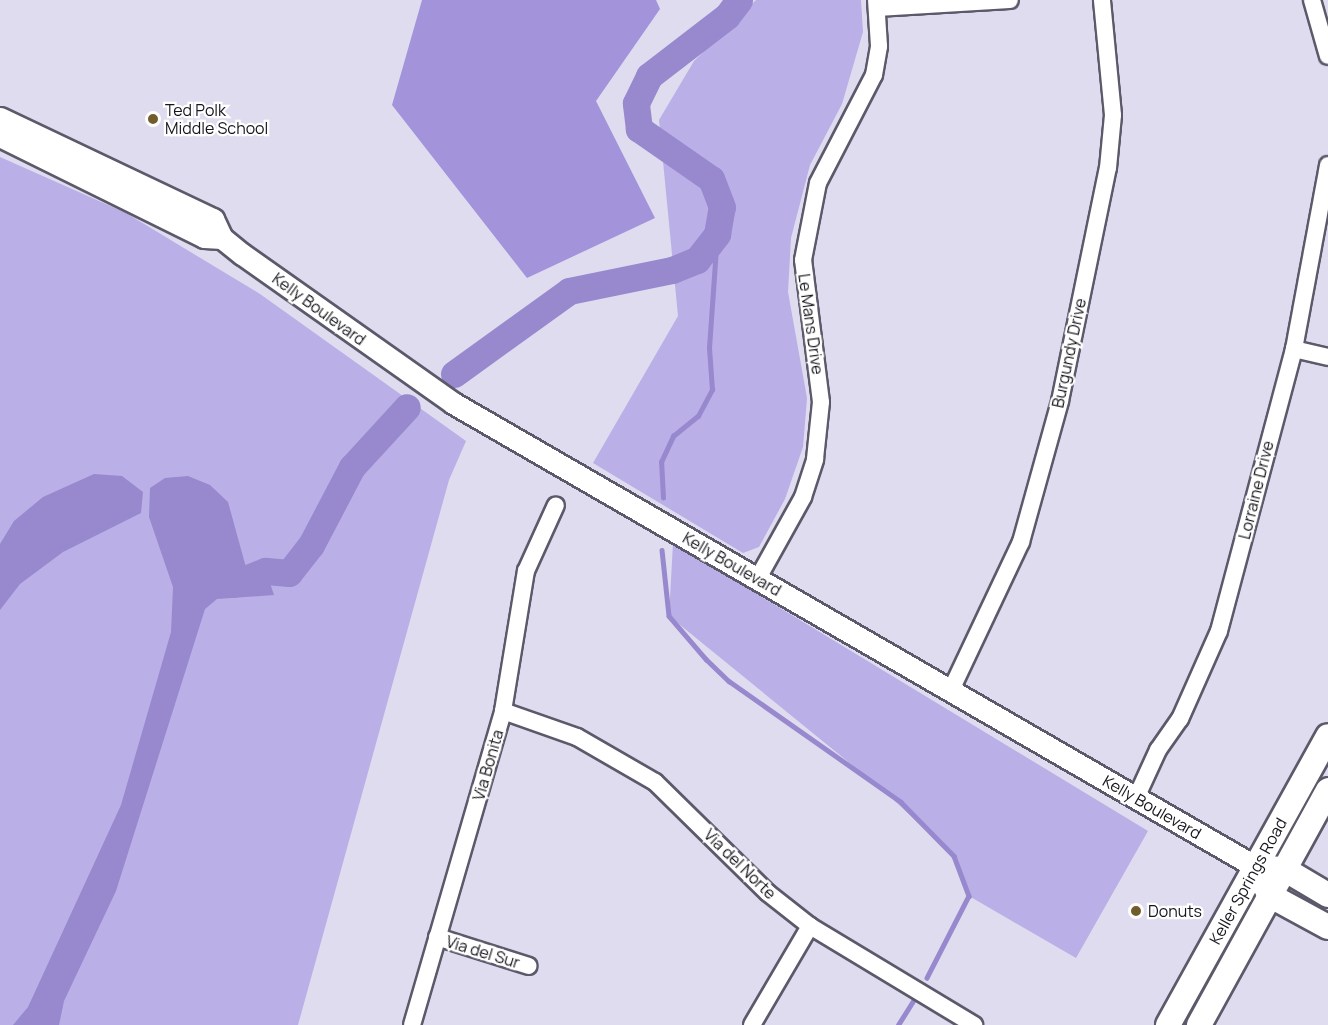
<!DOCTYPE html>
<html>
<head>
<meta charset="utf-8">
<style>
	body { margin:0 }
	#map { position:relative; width:1328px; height:1025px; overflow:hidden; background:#dfdcef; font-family:Manrope,sans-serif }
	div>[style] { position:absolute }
	.green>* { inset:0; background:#baafe6 }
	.forest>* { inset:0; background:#a393da }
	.water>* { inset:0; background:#9888ce }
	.stream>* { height:4.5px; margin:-2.25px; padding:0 2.25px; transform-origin:2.25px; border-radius:2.25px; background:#9888ce }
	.river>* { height:27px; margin:-13.5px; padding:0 13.5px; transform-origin:13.5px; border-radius:13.5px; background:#9888ce }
	.roads { filter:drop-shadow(2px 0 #5c596a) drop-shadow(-2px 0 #5c596a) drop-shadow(0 2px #5c596a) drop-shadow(0 -2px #5c596a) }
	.minor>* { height:16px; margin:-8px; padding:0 8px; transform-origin:8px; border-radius:8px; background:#fff }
	.tertiary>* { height:21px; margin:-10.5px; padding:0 10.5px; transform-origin:10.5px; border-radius:10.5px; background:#fff }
	.secondary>* { height:24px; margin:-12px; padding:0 12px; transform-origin:12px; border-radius:12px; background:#fff }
	.dots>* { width:16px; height:16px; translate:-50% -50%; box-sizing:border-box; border:3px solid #fff; border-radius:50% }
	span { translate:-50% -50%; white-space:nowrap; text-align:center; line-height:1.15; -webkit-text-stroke:4.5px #fff; paint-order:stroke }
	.poi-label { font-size:16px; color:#16151c }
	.left { translate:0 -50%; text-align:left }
	.street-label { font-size:16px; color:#16151c }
</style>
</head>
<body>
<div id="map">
	<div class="green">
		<i style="clip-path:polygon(756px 0,861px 0,863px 32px,842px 104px,810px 165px,791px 238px,788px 292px,807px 398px,803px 447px,785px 499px,759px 547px,743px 553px,593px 463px,678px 316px,659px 120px,694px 61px)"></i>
		<i style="clip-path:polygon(0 157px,126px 213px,260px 294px,466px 441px,449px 480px,298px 1025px,0 1025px)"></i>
		<i style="clip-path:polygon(673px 543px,1148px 831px,1076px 958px,969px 896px,954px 856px,884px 791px,669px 616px)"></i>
	</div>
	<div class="forest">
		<i style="clip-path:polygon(422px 0,656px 0,660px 9px,596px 101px,655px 218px,527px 278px,392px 105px)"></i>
	</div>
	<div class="water">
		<i style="clip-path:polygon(94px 474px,122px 476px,143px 492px,141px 513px,63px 552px,20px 584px,0 610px,0 544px,14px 521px,43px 497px)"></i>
		<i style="clip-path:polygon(188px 476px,210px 485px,228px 502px,247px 571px,266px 571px,274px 595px,217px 599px,205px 609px,116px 891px,64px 1001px,59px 1025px,13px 1025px,28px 1007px,121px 805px,171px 632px,173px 587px,149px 517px,150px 488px,165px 478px)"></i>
	</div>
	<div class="stream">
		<i style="left:663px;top:498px;width:36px;rotate:-93deg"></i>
		<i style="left:661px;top:462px;width:29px;rotate:-65deg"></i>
		<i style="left:673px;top:436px;width:32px;rotate:-39deg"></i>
		<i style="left:698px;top:416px;width:30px;rotate:-62deg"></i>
		<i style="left:712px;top:390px;width:42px;rotate:-94.1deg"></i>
		<i style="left:709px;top:348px;width:114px;rotate:-86deg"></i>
		<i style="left:662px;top:550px;width:66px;rotate:83.9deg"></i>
		<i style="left:669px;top:616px;width:57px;rotate:49.3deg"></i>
		<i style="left:706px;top:659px;width:32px;rotate:44deg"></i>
		<i style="left:729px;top:681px;width:210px;rotate:35.1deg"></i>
		<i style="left:901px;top:802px;width:76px;rotate:45.5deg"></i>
		<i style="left:954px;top:856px;width:43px;rotate:69.4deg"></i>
		<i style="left:969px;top:896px;width:92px;rotate:117.1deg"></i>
		<i style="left:898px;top:1025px;width:28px;rotate:-58deg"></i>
	</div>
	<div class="river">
		<i style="left:454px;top:374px;width:142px;rotate:-35.8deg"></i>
		<i style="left:569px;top:291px;width:105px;rotate:-11.5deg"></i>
		<i style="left:672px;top:270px;width:27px;rotate:-22deg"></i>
		<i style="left:697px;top:260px;width:33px;rotate:-52deg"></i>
		<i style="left:717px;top:234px;width:27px;rotate:-80deg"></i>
		<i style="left:722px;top:207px;width:30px;rotate:-111deg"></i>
		<i style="left:711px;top:179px;width:88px;rotate:-145.2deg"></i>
		<i style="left:639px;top:129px;width:26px;rotate:-97deg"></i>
		<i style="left:636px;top:103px;width:30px;rotate:-64deg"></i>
		<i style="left:649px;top:76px;width:98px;rotate:-37.6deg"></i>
		<i style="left:727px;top:16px;width:20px;rotate:-53deg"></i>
		<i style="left:233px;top:584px;width:35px;rotate:-22deg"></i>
		<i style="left:266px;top:571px;width:23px;rotate:5deg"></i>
		<i style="left:289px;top:573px;width:36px;rotate:-52deg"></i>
		<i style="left:311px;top:545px;width:88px;rotate:-62.3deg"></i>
		<i style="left:352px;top:467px;width:81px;rotate:-47.5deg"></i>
	</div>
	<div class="roads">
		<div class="minor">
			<i style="left:1312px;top:0;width:58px;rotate:74.1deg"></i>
			<i style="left:877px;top:8px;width:133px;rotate:-3.4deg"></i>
			<i style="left:1294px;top:349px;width:35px;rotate:13deg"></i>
			<i style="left:758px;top:578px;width:93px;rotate:-60.9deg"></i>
			<i style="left:803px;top:497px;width:40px;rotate:-72deg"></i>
			<i style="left:815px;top:459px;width:57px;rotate:-84deg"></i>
			<i style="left:821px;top:402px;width:143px;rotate:-97.2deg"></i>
			<i style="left:803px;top:260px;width:78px;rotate:-79deg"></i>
			<i style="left:818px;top:183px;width:122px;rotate:-62.6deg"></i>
			<i style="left:874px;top:75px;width:29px;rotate:-80deg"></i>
			<i style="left:879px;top:46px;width:46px;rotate:-93.7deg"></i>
			<i style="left:951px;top:690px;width:164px;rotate:-64.7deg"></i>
			<i style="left:1021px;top:542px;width:146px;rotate:-74.5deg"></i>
			<i style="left:1060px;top:401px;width:238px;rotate:-78.4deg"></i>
			<i style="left:1108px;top:168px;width:53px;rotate:-84.6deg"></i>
			<i style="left:1113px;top:115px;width:116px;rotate:-95.5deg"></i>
			<i style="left:503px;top:711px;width:78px;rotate:19.4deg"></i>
			<i style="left:577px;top:737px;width:90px;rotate:30deg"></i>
			<i style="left:655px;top:782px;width:158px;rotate:44.5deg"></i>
			<i style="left:768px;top:893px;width:53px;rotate:38.2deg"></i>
			<i style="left:810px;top:926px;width:192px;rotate:31.1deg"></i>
			<i style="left:1136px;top:798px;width:53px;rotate:-65.4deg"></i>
			<i style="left:1158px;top:750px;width:38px;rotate:-55deg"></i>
			<i style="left:1180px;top:719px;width:96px;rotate:-66.1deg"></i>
			<i style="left:1219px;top:631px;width:292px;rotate:-75.1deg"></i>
			<i style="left:1294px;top:349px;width:187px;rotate:-79.5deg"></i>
			<i style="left:437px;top:937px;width:96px;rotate:17.5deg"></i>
			<i style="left:412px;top:1025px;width:327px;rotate:-73.8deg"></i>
			<i style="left:503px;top:711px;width:142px;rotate:-80.7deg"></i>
			<i style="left:526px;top:571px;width:72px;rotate:-65.6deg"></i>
			<i style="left:752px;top:1025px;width:115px;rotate:-59.6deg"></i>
		</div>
		<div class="tertiary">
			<i style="left:0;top:118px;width:236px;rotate:25.4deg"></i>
			<i style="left:213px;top:219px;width:21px;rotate:65deg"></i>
			<i style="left:222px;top:238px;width:26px;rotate:39deg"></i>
			<i style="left:242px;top:254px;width:258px;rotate:35.2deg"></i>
			<i style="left:453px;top:403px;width:927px;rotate:30.02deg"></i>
			<i style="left:0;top:136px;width:228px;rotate:26.3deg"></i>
			<i style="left:204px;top:237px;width:18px;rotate:3deg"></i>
		</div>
		<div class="secondary">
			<i style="left:1268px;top:868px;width:16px;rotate:4deg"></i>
			<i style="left:1284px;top:869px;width:51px;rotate:30.6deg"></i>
			<i style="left:1264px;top:883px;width:13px;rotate:67deg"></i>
			<i style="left:1269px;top:895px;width:67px;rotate:28.5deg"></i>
			<i style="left:1168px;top:1025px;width:330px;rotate:-61deg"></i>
			<i style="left:1199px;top:1025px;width:268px;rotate:-61.2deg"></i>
		</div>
	</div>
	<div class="dots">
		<i style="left:153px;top:119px;background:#735c2c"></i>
		<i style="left:1136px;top:911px;background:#735c2c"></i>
	</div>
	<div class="poi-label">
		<span class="left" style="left:165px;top:119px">Ted Polk<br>Middle School</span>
		<span class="left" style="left:1148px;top:911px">Donuts</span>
	</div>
	<div class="street-label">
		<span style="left:319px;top:309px;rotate:36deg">Kelly Boulevard</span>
		<span style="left:811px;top:324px;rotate:82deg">Le Mans Drive</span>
		<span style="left:1069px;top:353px;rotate:-78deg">Burgundy Drive</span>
		<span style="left:1256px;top:490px;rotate:-76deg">Lorraine Drive</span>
		<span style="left:732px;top:564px;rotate:30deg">Kelly Boulevard</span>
		<span style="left:488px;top:765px;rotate:-74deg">Via Bonita</span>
		<span style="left:1152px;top:807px;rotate:30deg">Kelly Boulevard</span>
		<span style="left:740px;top:864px;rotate:44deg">Via del Norte</span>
		<span style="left:1248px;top:881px;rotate:-61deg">Keller Springs Road</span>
		<span style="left:483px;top:952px;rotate:17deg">Via del Sur</span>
	</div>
</div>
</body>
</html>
